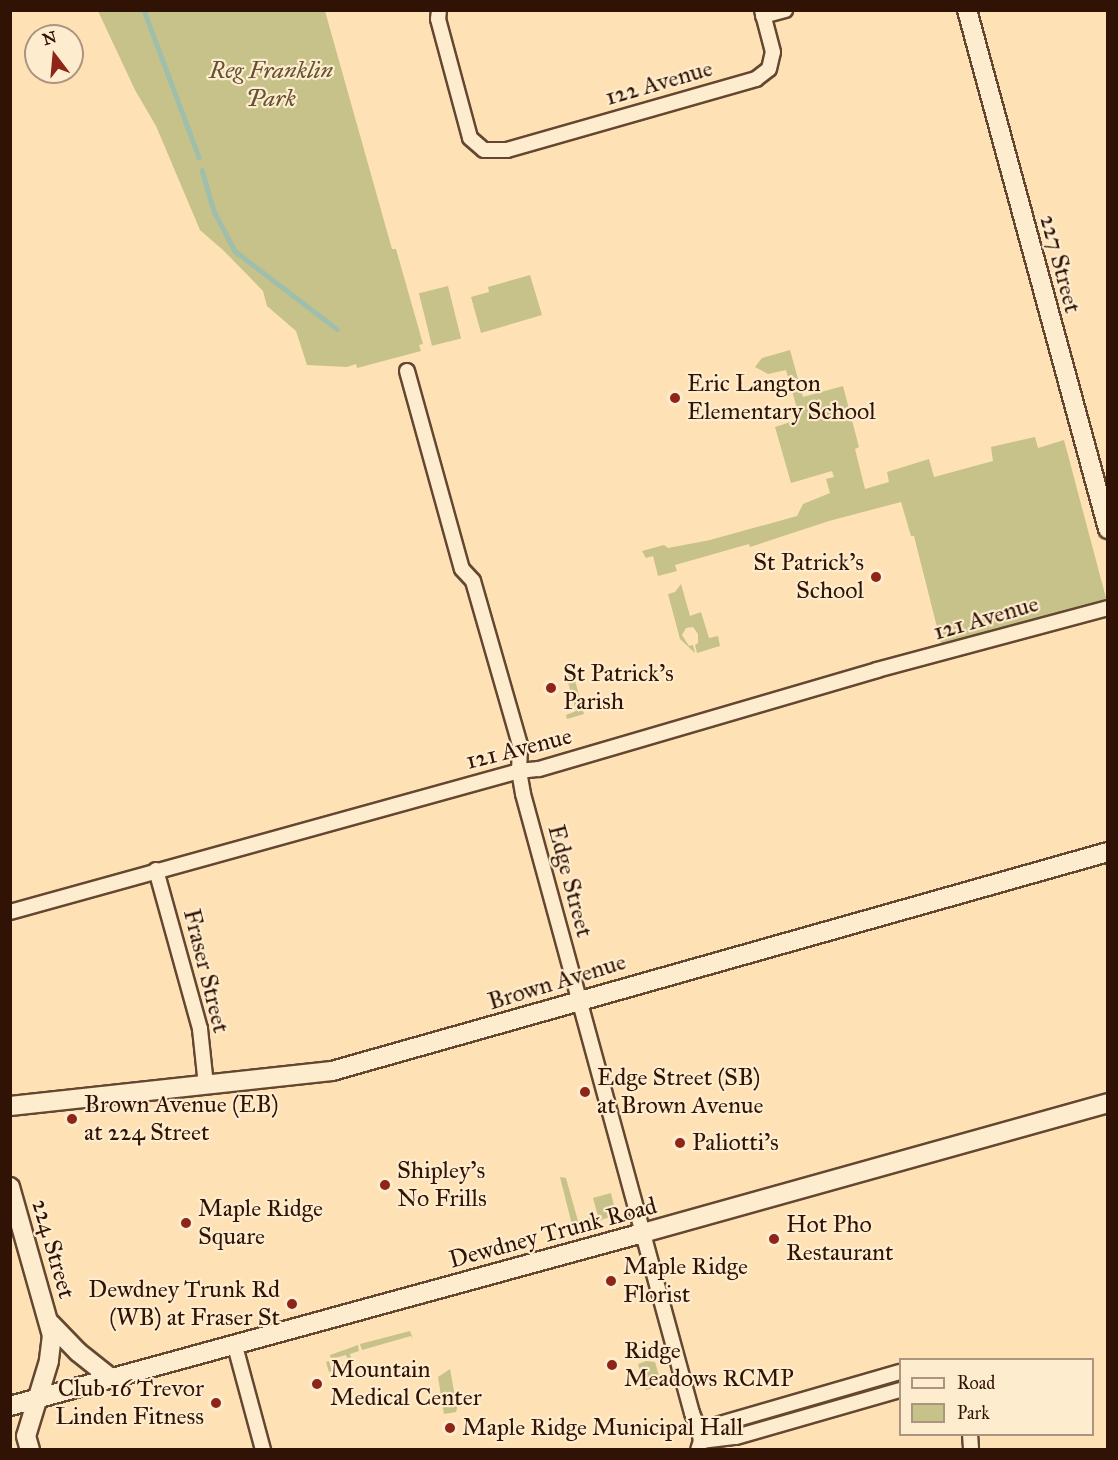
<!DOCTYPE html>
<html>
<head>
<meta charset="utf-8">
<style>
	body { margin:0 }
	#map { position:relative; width:1118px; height:1460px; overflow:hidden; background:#fee2b5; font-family:"IM FELL Great Primer",serif }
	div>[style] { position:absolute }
	.green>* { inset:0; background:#c6c289; transform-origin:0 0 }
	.stream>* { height:4.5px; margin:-2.25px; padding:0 2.25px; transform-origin:2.25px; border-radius:2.25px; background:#a0beac }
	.roads { filter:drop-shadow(2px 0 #644731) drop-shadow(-2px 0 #644731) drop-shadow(0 2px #644731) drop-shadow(0 -2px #644731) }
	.street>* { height:14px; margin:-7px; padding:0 7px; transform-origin:7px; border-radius:7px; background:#feeccf }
	.secondary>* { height:18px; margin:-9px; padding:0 9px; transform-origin:9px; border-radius:9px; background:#feeccf }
	.dots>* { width:16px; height:16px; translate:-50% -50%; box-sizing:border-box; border:3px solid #feeccf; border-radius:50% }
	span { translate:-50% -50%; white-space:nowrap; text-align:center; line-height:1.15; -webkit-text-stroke:4.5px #feeccf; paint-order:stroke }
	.park-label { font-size:24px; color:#655033; font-style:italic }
	.street-label { font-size:24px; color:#311305 }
	.poi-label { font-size:24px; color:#311305 }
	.left { translate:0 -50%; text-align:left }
	.right { translate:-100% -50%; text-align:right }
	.frame { position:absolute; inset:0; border:12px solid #311305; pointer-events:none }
	.legend { position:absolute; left:899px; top:1358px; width:195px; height:78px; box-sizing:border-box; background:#feeccf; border:2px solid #ac957e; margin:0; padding:8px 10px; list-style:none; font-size:18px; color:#311305 }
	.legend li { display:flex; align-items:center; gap:12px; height:30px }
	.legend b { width:30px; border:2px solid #ac957e }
	.north { position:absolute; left:24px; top:24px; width:60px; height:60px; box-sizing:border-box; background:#feeccf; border:2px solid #ac957e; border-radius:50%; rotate:344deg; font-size:16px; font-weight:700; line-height:24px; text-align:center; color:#311305 }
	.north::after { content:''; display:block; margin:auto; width:21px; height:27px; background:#8f2418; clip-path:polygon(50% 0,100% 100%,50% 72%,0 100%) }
</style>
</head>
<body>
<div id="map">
	<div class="green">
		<i style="clip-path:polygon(98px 11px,325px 11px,392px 249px,396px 249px,423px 344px,419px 345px,421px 351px,357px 368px,356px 364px,347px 367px,307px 365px,296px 331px,267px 306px,263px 291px,224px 251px,200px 230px,156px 126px,135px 90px)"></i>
		<i style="clip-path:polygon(530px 275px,542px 315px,481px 333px,471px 297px,489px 292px,488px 287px)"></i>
		<i style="left:448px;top:286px;width:54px;height:30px;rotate:76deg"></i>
		<i style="clip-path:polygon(790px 350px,803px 397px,843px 386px,859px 447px,855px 449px,865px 489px,889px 482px,887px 472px,929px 459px,934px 477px,993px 461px,991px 447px,1035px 437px,1038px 448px,1064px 440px,1106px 598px,1102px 602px,1047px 619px,897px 659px,896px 656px,941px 643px,914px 536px,911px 536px,901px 502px,829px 521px,750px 547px,749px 544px,675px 565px,677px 571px,658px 576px,653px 556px,646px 558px,642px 551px,664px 545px,668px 548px,710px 540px,797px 516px,803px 504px,830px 493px,826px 479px,834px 477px,832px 471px,791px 483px,775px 427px,800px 419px,786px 370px,768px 374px,755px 367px,762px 358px)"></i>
		<i style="clip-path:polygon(681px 584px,690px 616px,701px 612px,709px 638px,718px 636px,720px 646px,697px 653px,695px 645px,698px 643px,698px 634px,693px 627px,686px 628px,682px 635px,689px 646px,693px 645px,695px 653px,680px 639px,668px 594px,675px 592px)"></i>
		<i style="clip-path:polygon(572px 669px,584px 714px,567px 719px,566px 715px,576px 711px,565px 671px)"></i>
		<i style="clip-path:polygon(560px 1177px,566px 1178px,578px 1221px,598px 1216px,593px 1198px,611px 1193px,616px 1215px,573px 1229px)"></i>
		<i style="clip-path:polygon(410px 1331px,413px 1339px,411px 1336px,362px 1350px,360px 1344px)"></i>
		<i style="clip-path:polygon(358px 1345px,359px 1351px,350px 1354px,353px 1366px,329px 1372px,326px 1362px,329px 1361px,331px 1368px,349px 1363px,346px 1355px,331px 1359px,330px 1355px)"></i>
		<i style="clip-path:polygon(646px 1361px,655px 1362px,659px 1376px,650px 1380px,652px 1388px,646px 1390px,638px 1364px)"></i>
		<i style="clip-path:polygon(450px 1369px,457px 1408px,456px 1412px,444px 1414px,438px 1377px)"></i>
	</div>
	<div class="stream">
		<i style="left:144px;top:10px;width:157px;rotate:69.5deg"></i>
		<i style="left:202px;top:170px;width:43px;rotate:73.7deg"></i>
		<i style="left:214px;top:211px;width:45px;rotate:62.3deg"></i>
		<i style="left:235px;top:251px;width:128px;rotate:37.4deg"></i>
	</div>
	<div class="roads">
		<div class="street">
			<i style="left:439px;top:10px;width:9px;rotate:96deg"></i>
			<i style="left:438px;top:19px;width:123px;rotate:74.9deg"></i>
			<i style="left:470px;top:138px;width:18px;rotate:41deg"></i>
			<i style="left:484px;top:150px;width:23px"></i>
			<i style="left:507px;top:150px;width:259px;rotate:-15.9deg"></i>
			<i style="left:756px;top:79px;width:16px;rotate:-38deg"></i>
			<i style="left:769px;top:69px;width:17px;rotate:-77deg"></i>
			<i style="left:773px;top:52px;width:43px;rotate:-104.7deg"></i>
			<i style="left:763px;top:16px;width:23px;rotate:-15deg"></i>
			<i style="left:407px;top:371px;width:205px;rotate:74.5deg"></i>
			<i style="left:462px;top:569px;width:16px;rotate:47deg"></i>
			<i style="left:473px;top:581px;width:171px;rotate:74deg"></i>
			<i style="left:520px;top:745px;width:26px;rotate:92deg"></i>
			<i style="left:519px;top:771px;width:23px;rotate:80deg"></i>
			<i style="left:523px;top:794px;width:642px;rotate:74.73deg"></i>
			<i style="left:692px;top:1413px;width:18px;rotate:68deg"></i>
			<i style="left:699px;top:1430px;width:11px;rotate:80deg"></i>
			<i style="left:701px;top:1441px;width:9px;rotate:108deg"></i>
			<i style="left:156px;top:870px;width:165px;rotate:74.5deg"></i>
			<i style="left:200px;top:1029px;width:56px;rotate:83.9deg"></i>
			<i style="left:10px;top:912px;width:528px;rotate:-15.48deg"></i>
			<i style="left:519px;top:771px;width:20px;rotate:-6deg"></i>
			<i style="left:539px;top:769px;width:352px;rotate:-16.3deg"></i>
			<i style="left:877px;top:670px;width:239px;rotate:-15deg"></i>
			<i style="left:235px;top:1346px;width:108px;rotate:74.9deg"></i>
			<i style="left:699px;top:1430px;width:209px;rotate:-16.1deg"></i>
			<i style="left:970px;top:1434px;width:16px;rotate:86deg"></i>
			<i style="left:701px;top:1441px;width:35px;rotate:-7deg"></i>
			<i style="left:736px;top:1437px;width:171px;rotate:-16deg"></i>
		</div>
		<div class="secondary">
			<i style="left:967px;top:10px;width:538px;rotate:74.8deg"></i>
			<i style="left:10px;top:1106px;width:324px;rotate:-6.2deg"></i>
			<i style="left:332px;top:1071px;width:806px;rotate:-15.76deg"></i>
			<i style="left:10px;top:1187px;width:154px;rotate:74.2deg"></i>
			<i style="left:52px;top:1335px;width:26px;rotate:97deg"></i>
			<i style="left:49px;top:1361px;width:78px;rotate:107deg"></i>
			<i style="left:26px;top:1436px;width:15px;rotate:74deg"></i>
			<i style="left:50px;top:1323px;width:40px;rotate:46deg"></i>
			<i style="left:78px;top:1352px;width:43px;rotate:38.5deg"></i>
			<i style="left:10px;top:1406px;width:656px;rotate:-15.29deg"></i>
			<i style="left:643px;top:1233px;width:483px;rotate:-15.6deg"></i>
		</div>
	</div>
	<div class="dots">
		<i style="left:675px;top:398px;background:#8f2418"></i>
		<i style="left:876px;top:577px;background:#8f2418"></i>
		<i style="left:551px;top:688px;background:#8f2418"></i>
		<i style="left:585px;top:1092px;background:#8f2418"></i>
		<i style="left:72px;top:1119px;background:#8f2418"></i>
		<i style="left:680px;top:1143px;background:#8f2418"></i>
		<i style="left:385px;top:1185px;background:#8f2418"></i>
		<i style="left:186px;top:1223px;background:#8f2418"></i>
		<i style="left:774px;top:1239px;background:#8f2418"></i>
		<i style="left:611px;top:1281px;background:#8f2418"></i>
		<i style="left:292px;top:1304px;background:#8f2418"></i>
		<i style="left:612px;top:1365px;background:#8f2418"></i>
		<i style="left:317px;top:1384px;background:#8f2418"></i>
		<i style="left:216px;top:1403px;background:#8f2418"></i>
		<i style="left:450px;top:1428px;background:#8f2418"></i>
	</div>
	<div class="park-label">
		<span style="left:271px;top:85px">Reg Franklin<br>Park</span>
	</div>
	<div class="street-label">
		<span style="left:659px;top:83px;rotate:-16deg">122 Avenue</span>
		<span style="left:1060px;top:264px;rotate:75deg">227 Street</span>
		<span style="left:986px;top:618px;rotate:-16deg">121 Avenue</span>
		<span style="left:519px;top:749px;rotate:-14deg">121 Avenue</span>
		<span style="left:570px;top:881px;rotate:75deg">Edge Street</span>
		<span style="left:206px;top:971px;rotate:76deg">Fraser Street</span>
		<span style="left:557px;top:982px;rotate:-17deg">Brown Avenue</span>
		<span style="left:553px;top:1233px;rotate:-15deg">Dewdney Trunk Road</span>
		<span style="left:53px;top:1249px;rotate:74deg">224 Street</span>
	</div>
	<div class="poi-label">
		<span class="left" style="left:687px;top:398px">Eric Langton<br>Elementary School</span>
		<span class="right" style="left:864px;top:577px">St Patrick's<br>School</span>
		<span class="left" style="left:563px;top:688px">St Patrick's<br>Parish</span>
		<span class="left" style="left:597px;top:1092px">Edge Street (SB)<br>at Brown Avenue</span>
		<span class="left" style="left:84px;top:1119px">Brown Avenue (EB)<br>at 224 Street</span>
		<span class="left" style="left:692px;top:1143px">Paliotti's</span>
		<span class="left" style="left:397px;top:1185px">Shipley's<br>No Frills</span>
		<span class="left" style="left:198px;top:1223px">Maple Ridge<br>Square</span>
		<span class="left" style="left:786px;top:1239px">Hot Pho<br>Restaurant</span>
		<span class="left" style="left:623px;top:1281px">Maple Ridge<br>Florist</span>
		<span class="right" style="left:280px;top:1304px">Dewdney Trunk Rd<br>(WB) at Fraser St</span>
		<span class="left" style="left:624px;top:1365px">Ridge<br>Meadows RCMP</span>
		<span class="left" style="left:330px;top:1384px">Mountain<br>Medical Center</span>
		<span class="right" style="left:204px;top:1403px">Club 16 Trevor<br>Linden Fitness</span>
		<span class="left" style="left:462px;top:1428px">Maple Ridge Municipal Hall</span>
	</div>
	<div class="frame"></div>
	<ul class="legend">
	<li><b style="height:8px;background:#feeccf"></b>Road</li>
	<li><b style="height:16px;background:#c6c289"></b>Park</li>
	</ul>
	<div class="north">N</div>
</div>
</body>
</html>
